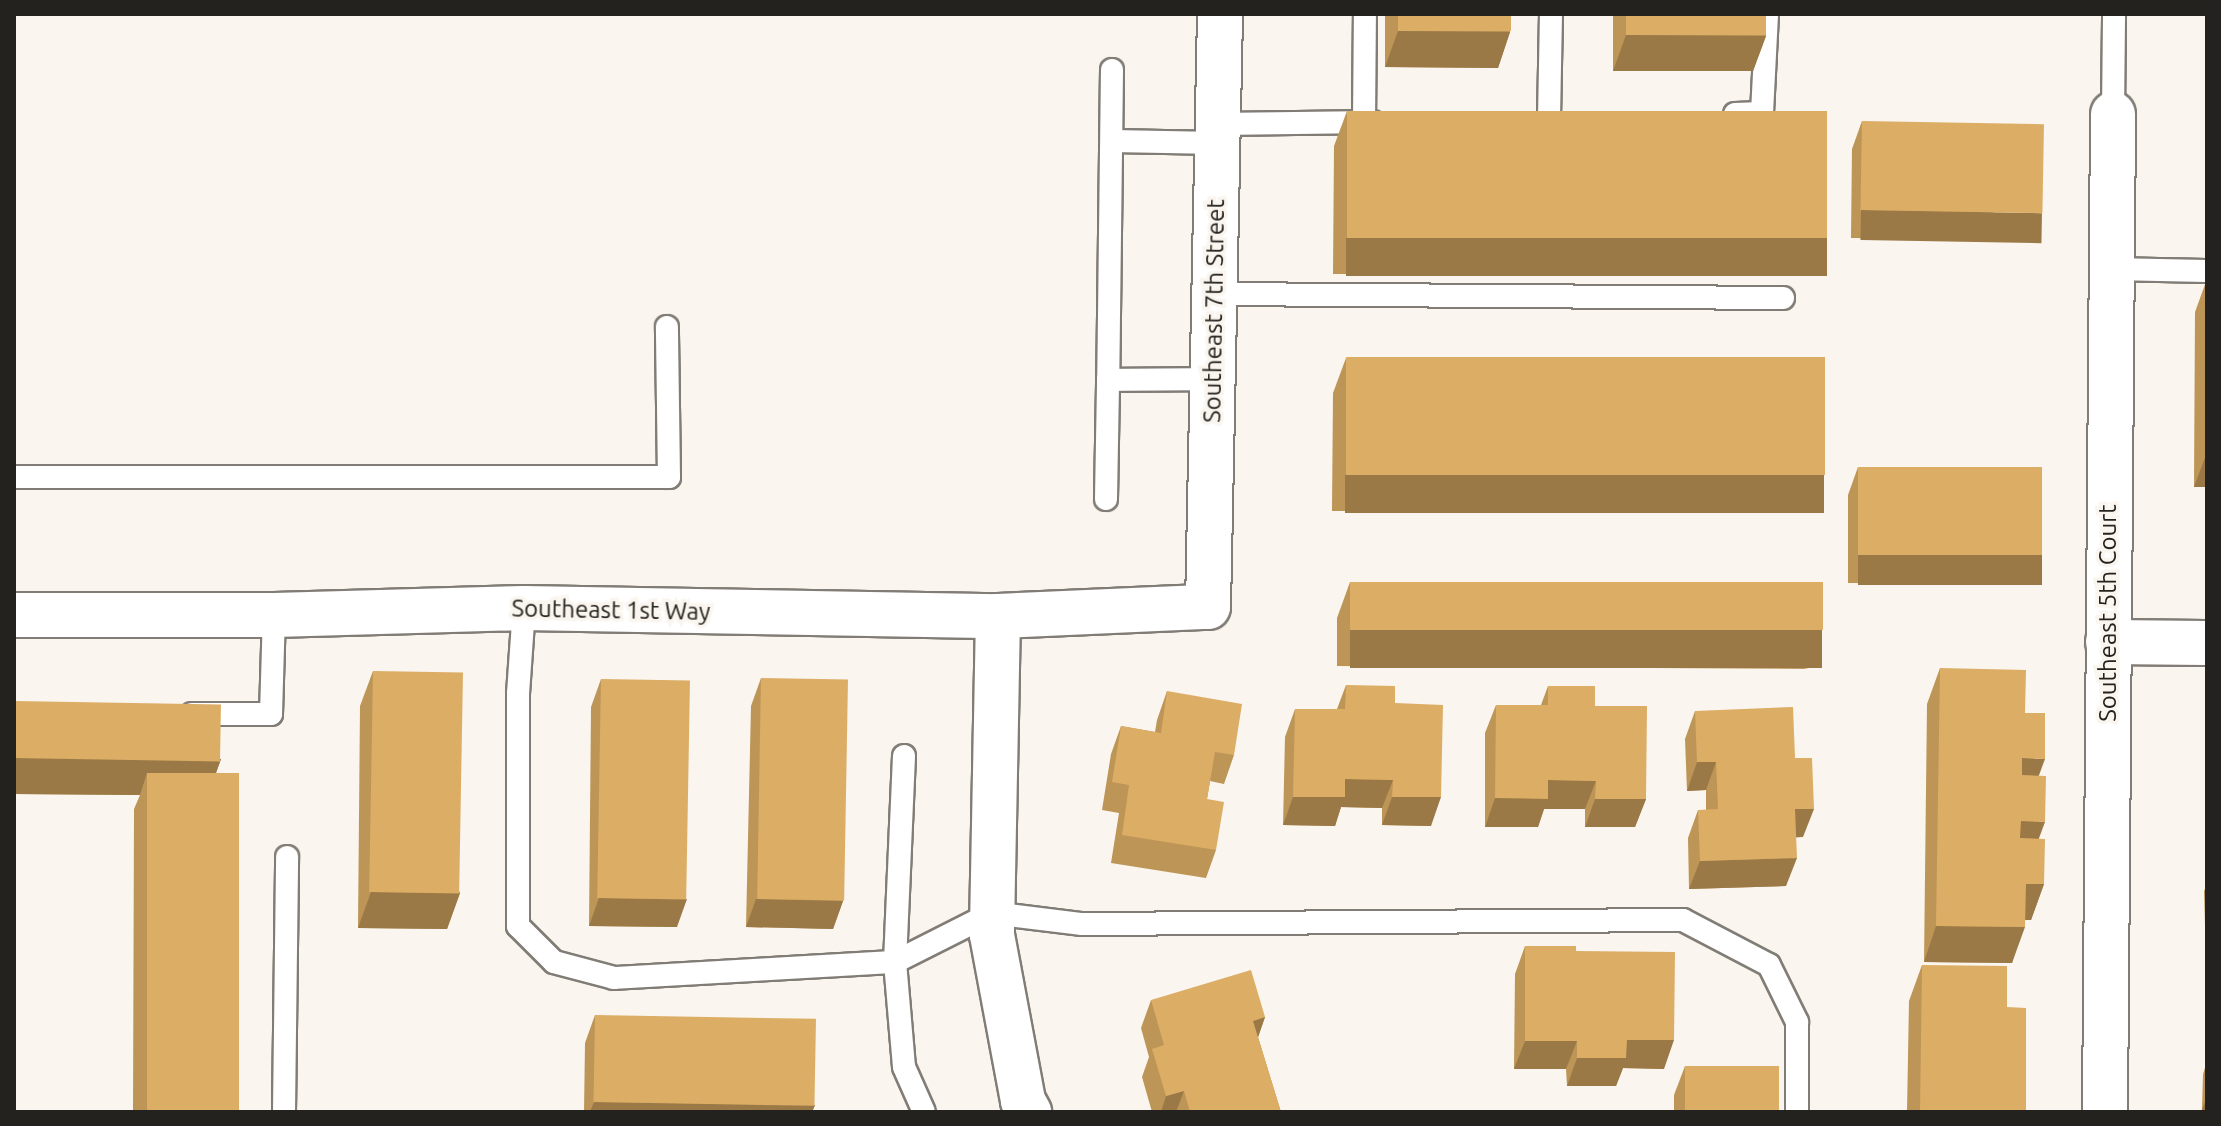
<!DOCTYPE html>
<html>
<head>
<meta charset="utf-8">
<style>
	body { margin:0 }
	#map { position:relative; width:2221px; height:1126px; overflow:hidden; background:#faf5ee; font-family:Ubuntu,sans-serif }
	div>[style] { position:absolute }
	.roads { filter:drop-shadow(2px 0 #817d76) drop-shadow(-2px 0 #817d76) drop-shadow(0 2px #817d76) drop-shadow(0 -2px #817d76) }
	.lane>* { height:22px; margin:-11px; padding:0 11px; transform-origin:11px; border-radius:11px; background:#fff }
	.street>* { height:44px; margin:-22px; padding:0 22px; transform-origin:22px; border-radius:22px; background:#fff }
	.wall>* { inset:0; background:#bd9557 }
	.shaded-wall>* { inset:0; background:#9a7947; transform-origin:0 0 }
	.building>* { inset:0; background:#dcad65; transform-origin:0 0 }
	span { translate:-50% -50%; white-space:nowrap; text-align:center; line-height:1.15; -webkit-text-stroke:7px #faf5ee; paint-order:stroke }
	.street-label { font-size:24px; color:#24221f }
	.frame { position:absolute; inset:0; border:16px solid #24221f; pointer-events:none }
</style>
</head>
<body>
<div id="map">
	<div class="roads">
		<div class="lane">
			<i style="left:1112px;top:70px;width:310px;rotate:90.7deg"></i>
			<i style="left:1108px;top:380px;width:105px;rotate:-0.5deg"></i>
			<i style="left:1735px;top:114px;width:27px;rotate:-2deg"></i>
			<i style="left:1762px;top:113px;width:99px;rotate:-87.1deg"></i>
			<i style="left:2113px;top:114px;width:100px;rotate:-89.4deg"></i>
			<i style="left:1549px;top:118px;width:104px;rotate:-88.9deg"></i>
			<i style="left:1364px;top:122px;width:108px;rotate:-89.5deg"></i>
			<i style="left:1218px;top:124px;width:155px;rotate:-0.7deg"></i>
			<i style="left:1112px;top:141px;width:106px;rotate:1.1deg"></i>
			<i style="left:2111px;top:269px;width:96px;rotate:1.2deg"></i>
			<i style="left:1214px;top:294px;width:569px;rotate:0.4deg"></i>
			<i style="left:14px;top:477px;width:655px"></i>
			<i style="left:669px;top:477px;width:150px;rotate:-90.8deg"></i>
			<i style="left:1106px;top:499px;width:119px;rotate:-89deg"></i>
			<i style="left:524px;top:608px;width:85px;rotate:94deg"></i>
			<i style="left:518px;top:693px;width:233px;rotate:90deg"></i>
			<i style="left:518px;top:926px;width:51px;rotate:45deg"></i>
			<i style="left:554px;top:962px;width:62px;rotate:14.9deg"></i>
			<i style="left:614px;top:978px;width:281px;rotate:-3.3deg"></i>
			<i style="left:895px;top:962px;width:109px;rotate:-26.8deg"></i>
			<i style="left:992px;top:913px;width:91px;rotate:7deg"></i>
			<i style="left:1082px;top:924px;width:601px;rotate:-0.38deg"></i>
			<i style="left:1683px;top:920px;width:97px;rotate:27.6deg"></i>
			<i style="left:1769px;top:965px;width:64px;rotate:63.8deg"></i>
			<i style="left:1797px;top:1022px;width:90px;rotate:90deg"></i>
			<i style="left:192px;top:714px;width:79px"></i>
			<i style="left:271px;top:714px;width:99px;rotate:-88.3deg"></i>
			<i style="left:904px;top:756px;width:206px;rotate:92.5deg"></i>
			<i style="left:895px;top:962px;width:105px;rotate:85.1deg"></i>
			<i style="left:904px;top:1067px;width:49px;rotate:66deg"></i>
			<i style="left:284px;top:1112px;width:255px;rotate:-89.3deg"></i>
		</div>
		<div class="street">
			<i style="left:14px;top:615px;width:260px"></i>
			<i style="left:274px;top:615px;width:250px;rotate:-1.6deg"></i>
			<i style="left:524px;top:608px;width:474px;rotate:1deg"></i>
			<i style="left:998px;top:616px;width:210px;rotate:-2.5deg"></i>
			<i style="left:1208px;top:607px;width:593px;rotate:-88.84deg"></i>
			<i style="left:998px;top:616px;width:319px;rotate:91.1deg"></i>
			<i style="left:992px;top:935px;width:169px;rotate:79.4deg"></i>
			<i style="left:1023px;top:1101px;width:13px;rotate:61deg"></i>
			<i style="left:2108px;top:642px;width:99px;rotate:0.6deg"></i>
			<i style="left:2105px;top:1112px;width:998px;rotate:-89.54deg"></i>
		</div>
	</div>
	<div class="wall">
		<i style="clip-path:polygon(1385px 14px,1511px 14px,1510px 32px,1498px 68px,1385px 67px)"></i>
		<i style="clip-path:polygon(1613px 14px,1766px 14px,1766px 36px,1753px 71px,1613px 71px)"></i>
		<i style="clip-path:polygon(1347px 111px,1827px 239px,1814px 275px,1333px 274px,1334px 146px)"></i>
		<i style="clip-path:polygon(1862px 121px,2032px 240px,1851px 238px,1852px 149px)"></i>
		<i style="clip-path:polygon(2207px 279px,2207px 487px,2194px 487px,2195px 312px)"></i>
		<i style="clip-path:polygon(1346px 358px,1824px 475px,1811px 511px,1332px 511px,1333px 393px)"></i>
		<i style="clip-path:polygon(1858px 467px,2042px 556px,2032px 584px,1848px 583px,1848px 495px)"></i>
		<i style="clip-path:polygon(1350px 582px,1809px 669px,1337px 666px,1337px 618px)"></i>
		<i style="clip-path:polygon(1940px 668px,2025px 713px,2038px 776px,2039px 839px,2044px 884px,2031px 920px,2025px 920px,2012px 963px,1924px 962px,1927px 704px)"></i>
		<i style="clip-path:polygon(373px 671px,460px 893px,447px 929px,358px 928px,360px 706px)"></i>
		<i style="clip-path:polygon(761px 678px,843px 901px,833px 929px,746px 927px,751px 706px)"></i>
		<i style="clip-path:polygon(601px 679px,677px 927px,589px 926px,591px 707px)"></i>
		<i style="clip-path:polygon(1346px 685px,1395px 703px,1431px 826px,1382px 825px,1382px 808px,1341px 807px,1335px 826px,1283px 825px,1285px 737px,1295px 709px,1337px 709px)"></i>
		<i style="clip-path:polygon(1548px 686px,1595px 706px,1646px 799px,1635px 827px,1585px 827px,1585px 809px,1544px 809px,1538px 827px,1485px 827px,1485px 733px,1496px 705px,1541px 705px)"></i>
		<i style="clip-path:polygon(1167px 691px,1234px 755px,1224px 784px,1210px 781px,1207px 799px,1216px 850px,1206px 878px,1111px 863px,1119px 813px,1102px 810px,1111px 754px,1121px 726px,1155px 732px,1157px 720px)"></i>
		<i style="clip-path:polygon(14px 701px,221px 759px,216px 773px,236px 1112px,133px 1112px,134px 809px,140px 795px,14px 794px)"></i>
		<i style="clip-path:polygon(1695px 711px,1795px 758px,1803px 837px,1796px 837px,1786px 886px,1689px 889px,1688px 838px,1698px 810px,1706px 810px,1706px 790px,1687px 791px,1685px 739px)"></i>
		<i style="clip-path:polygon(2207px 884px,2207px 926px,2205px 926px,2204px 891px)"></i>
		<i style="clip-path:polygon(1525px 946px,1576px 951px,1664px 1069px,1623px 1068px,1616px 1086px,1567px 1086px,1566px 1069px,1514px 1069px,1515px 974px)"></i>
		<i style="clip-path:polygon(1922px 965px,2007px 1007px,2026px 1112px,1907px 1112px,1909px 1001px)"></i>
		<i style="clip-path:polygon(1151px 1000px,1265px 1017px,1258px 1037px,1281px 1112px,1152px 1112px,1142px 1077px,1149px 1057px,1141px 1028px)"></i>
		<i style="clip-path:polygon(595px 1015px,815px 1105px,812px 1112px,584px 1112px,585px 1043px)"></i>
		<i style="clip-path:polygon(2207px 1061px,2207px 1110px,2202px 1110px,2203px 1074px)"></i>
		<i style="clip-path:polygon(1685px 1066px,1780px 1112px,1674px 1112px,1674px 1095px)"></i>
	</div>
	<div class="shaded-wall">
		<i style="clip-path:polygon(1398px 31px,1510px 32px,1498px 68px,1385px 67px)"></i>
		<i style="clip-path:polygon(1626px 35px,1766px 36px,1753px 71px,1613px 71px)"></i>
		<i style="left:1861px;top:210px;width:181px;height:30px;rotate:1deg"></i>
		<i style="left:1346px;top:238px;width:481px;height:38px"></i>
		<i style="clip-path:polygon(2207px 452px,2207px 487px,2194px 487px)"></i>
		<i style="left:1345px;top:475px;width:479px;height:38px"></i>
		<i style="left:1858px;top:555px;width:184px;height:30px"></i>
		<i style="left:1350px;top:630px;width:472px;height:38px"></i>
		<i style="clip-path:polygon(14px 758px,221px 759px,208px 795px,147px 773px,140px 795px,14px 794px)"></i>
		<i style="clip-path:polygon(2022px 758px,2045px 759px,2032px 794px,2009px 794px)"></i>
		<i style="clip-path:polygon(1697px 762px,1716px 762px,1706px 790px,1687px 791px)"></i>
		<i style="clip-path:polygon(1345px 779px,1393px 780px,1382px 808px,1341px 807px,1335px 826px,1283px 825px,1293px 797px)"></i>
		<i style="clip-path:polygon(1548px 780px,1596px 781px,1585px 809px,1544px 809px,1538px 827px,1485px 827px,1495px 798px)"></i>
		<i style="clip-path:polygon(1392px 797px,1441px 797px,1431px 826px,1382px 825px)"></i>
		<i style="clip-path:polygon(1595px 799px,1646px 799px,1635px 827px,1585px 827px)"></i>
		<i style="clip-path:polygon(1795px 809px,1814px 809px,1803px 837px,1785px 838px)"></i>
		<i style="clip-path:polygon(2021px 821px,2045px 822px,2032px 857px,2008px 857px)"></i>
		<i style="clip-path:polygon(1797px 858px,1786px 886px,1689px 889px,1700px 861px)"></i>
		<i style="clip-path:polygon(2026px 884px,2044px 884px,2031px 920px,2013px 920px)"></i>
		<i style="clip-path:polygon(371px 892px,460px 893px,447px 929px,358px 928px)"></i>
		<i style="clip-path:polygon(599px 898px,687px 899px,677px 927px,589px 926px)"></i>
		<i style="clip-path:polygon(756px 899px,843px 901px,833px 929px,746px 927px)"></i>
		<i style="clip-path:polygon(1936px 926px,2025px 927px,2012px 963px,1924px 962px)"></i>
		<i style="clip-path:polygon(1265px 1017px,1255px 1046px,1253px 1021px)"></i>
		<i style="clip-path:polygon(1627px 1040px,1674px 1040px,1664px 1069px,1623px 1068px,1616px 1086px,1567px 1086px,1577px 1058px)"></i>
		<i style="clip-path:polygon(1525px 1041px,1577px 1041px,1566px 1069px,1514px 1069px)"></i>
		<i style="clip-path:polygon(1184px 1091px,1176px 1112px,1161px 1112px,1166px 1096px)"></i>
		<i style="clip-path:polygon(2207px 1096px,2207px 1110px,2202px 1110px)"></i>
		<i style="clip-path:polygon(594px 1102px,815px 1105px,812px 1112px,590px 1112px)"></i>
	</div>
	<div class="building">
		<i style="left:1398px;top:14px;width:113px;height:17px"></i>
		<i style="left:1626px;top:14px;width:140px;height:21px"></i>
		<i style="left:1347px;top:111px;width:480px;height:127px"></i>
		<i style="left:1862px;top:121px;width:182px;height:89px;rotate:1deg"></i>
		<i style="left:1825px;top:357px;width:118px;height:479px;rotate:90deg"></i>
		<i style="left:1858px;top:467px;width:184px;height:88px"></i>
		<i style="left:1350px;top:582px;width:473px;height:48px"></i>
		<i style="clip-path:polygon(1940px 668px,2026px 670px,2025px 713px,2045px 713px,2045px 759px,2022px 758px,2022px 775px,2046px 776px,2045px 822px,2021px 821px,2020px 838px,2045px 839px,2044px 884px,2026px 884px,2025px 927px,1936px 926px)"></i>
		<i style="left:373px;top:671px;width:90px;height:221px;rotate:1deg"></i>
		<i style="left:761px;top:678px;width:87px;height:221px;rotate:1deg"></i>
		<i style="left:601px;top:679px;width:89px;height:219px;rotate:1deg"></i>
		<i style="clip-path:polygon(1346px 685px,1395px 686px,1395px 703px,1443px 705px,1441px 797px,1392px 797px,1393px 780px,1345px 779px,1345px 797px,1293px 797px,1295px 709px,1345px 709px)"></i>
		<i style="clip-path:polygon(1548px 686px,1595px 686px,1595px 706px,1647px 706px,1646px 799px,1595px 799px,1596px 781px,1548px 780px,1548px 799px,1495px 798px,1496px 705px,1548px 705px)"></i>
		<i style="clip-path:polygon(1167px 691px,1242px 704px,1234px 755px,1215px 752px,1207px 799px,1224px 802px,1216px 850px,1122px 835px,1129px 785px,1112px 782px,1121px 726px,1161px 733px)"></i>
		<i style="left:14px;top:701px;width:207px;height:57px;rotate:1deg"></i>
		<i style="clip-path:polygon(1793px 707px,1795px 758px,1812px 758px,1814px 809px,1795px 809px,1797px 858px,1700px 861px,1698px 810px,1718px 809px,1716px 762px,1697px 762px,1695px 711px)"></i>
		<i style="left:147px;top:773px;width:92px;height:339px"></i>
		<i style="clip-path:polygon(1525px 946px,1576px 946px,1576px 951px,1675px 952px,1674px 1040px,1627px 1040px,1626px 1058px,1577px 1058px,1577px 1041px,1525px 1041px)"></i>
		<i style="clip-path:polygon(1922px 965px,2007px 966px,2007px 1007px,2026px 1008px,2026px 1112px,1920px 1112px)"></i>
		<i style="clip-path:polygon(1251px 970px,1265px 1017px,1253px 1021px,1281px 1112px,1190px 1112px,1184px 1091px,1166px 1096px,1152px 1049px,1164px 1045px,1151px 1000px)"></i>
		<i style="left:595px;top:1015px;width:221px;height:87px;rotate:1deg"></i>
		<i style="left:1685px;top:1066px;width:94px;height:46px"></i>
	</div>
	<div class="street-label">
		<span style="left:1214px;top:311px;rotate:-89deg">Southeast 7th Street</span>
		<span style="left:611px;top:610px;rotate:1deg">Southeast 1st Way</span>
		<span style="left:2108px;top:613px;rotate:-90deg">Southeast 5th Court</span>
	</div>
	<div class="frame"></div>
</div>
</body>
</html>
